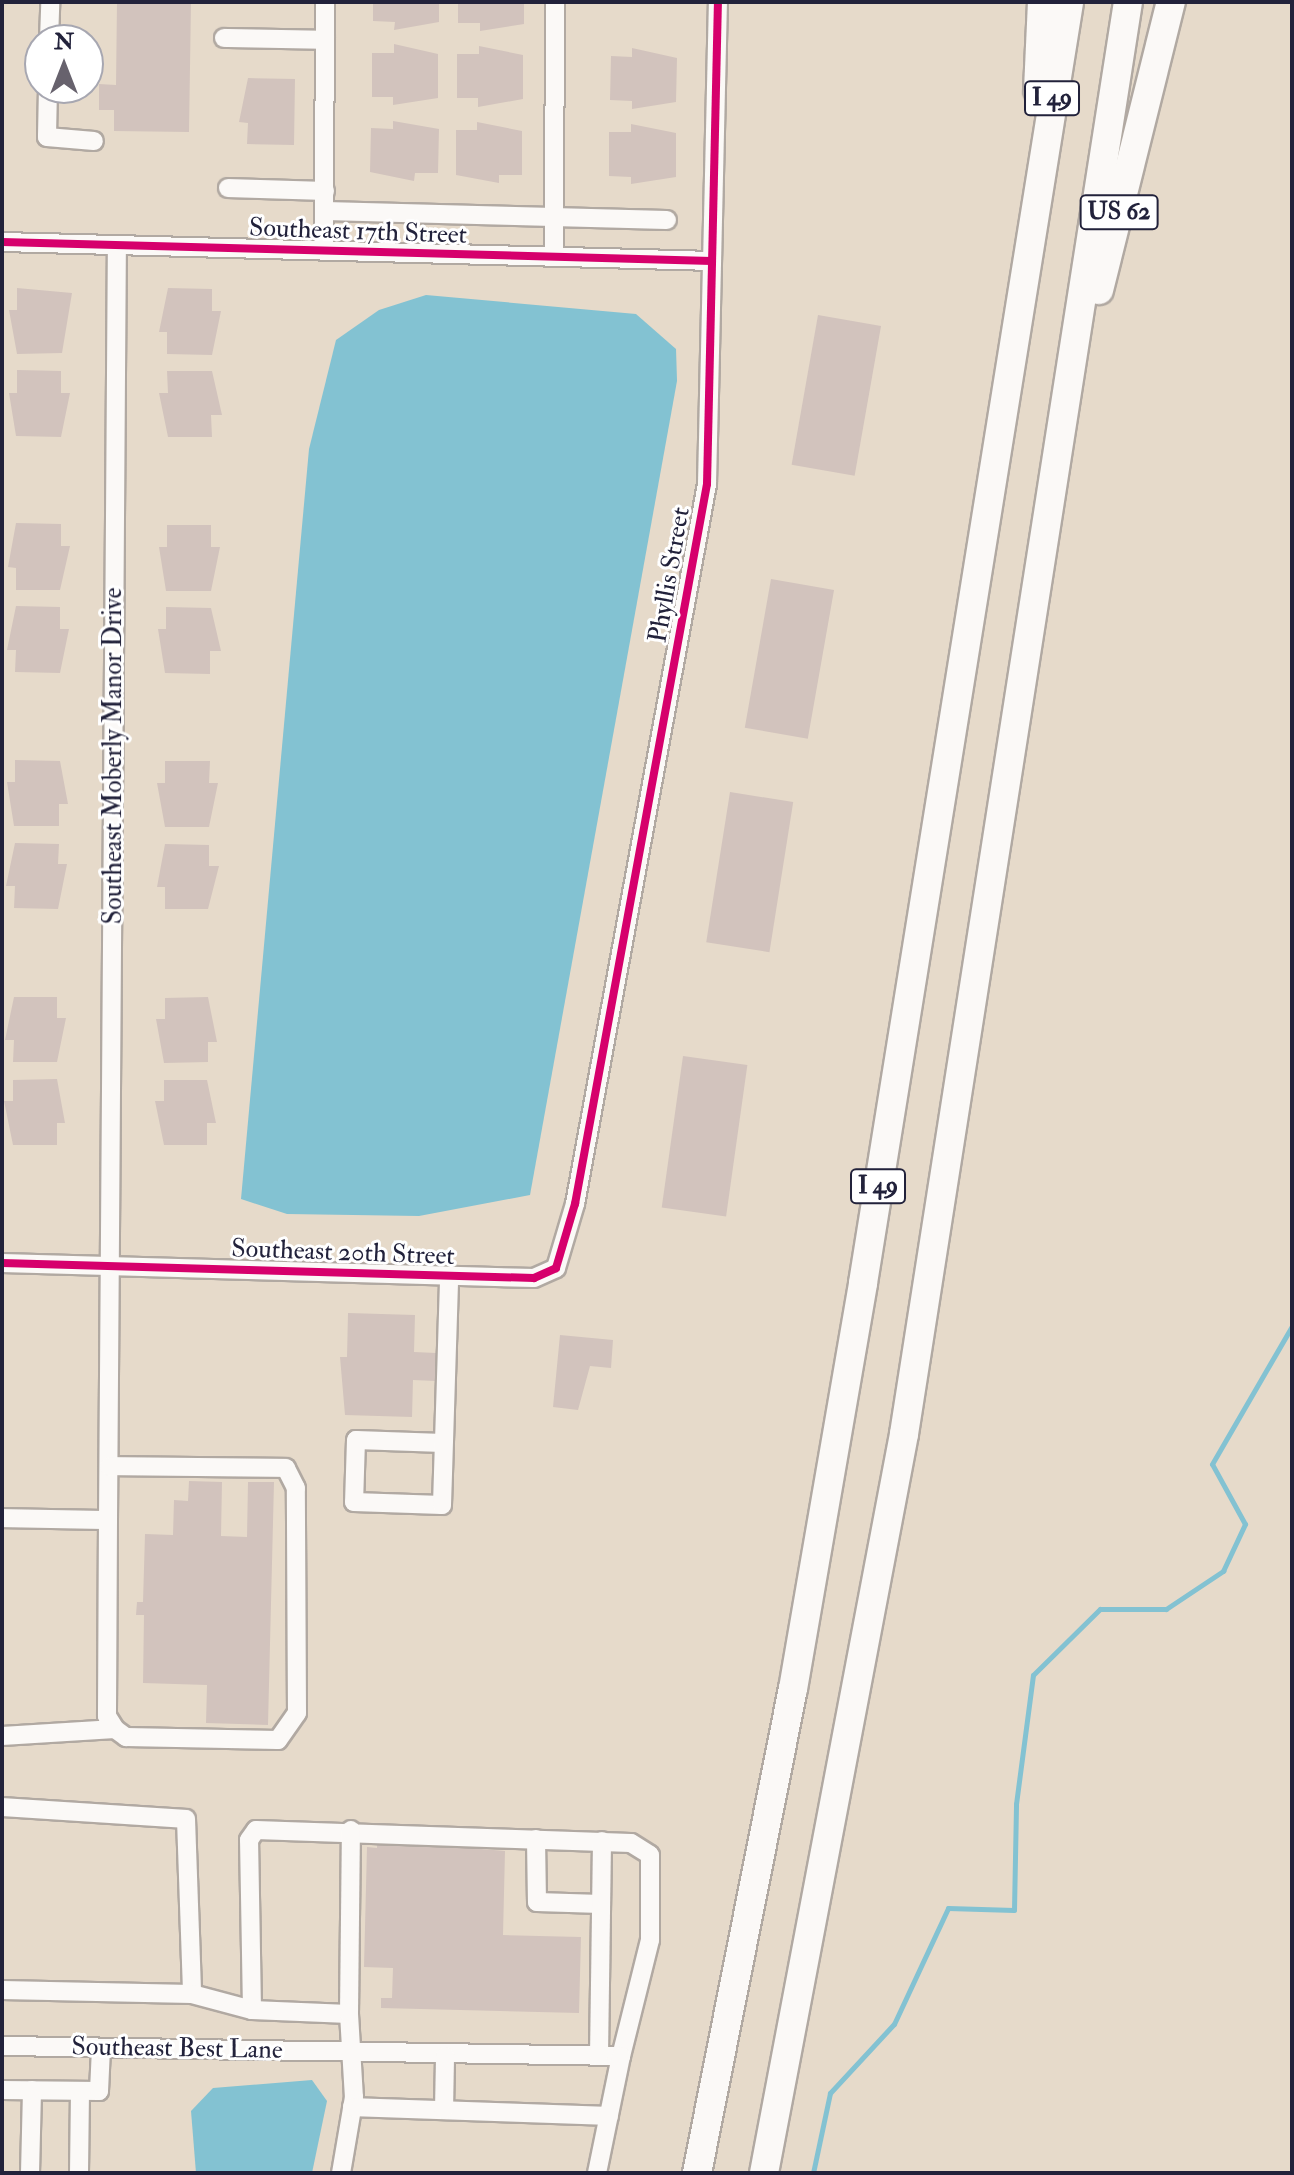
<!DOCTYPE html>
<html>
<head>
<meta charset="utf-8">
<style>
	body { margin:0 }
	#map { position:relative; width:1294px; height:2175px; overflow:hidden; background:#e6daca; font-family:"IM FELL Double Pica",serif }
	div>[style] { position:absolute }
	.water>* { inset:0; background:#83c2d2 }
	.stream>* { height:5px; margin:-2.5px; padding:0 2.5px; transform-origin:2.5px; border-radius:2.5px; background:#83c2d2 }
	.building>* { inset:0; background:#d2c3bd; transform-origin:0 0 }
	.roads { filter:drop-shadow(2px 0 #b1a9a2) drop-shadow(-2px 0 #b1a9a2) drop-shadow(0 2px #b1a9a2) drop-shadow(0 -2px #b1a9a2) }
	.minor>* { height:18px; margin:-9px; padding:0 9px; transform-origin:9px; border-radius:9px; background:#fbf9f7 }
	.highway>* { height:28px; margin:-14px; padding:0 14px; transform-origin:14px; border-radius:14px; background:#fbf9f7 }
	.cycleway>* { height:8px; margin:-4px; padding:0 4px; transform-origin:4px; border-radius:4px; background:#d6006c }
	span { translate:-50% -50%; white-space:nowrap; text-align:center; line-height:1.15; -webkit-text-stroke:6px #fff; paint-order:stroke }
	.shield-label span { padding:2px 6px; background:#fff; border:2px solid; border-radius:6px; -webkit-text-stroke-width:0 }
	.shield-label { font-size:24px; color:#22223b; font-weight:700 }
	.street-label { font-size:26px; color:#22223b }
	.frame { position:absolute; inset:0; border:4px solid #22223b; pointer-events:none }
	.north { position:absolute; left:24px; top:24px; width:80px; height:80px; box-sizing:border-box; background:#fff; border:2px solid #a7a7b1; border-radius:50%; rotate:0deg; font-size:22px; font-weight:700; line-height:32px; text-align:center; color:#22223b }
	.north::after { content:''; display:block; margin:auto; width:28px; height:36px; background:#67626d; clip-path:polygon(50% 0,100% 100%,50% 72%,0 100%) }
</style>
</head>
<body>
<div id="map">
	<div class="water">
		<i style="clip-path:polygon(426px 295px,636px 314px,676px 349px,677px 381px,530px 1195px,419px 1216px,287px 1214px,241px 1199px,309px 449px,336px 340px,379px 310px)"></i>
		<i style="clip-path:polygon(312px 2080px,327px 2101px,312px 2173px,196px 2173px,191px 2111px,213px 2088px)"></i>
	</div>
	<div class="stream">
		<i style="left:813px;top:2173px;width:82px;rotate:-78deg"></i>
		<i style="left:830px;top:2093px;width:94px;rotate:-47.2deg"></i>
		<i style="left:894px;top:2024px;width:128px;rotate:-65deg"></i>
		<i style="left:948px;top:1908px;width:66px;rotate:1.7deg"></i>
		<i style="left:1014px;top:1910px;width:106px;rotate:-88.9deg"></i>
		<i style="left:1016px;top:1804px;width:130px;rotate:-82.5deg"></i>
		<i style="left:1033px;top:1675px;width:94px;rotate:-44.6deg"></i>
		<i style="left:1100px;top:1609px;width:66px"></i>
		<i style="left:1166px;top:1609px;width:69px;rotate:-33.7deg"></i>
		<i style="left:1223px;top:1571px;width:52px;rotate:-64.9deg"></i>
		<i style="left:1245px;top:1524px;width:68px;rotate:-118.8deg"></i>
		<i style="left:1212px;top:1464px;width:160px;rotate:-59.9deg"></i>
	</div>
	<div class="building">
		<i style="clip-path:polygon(117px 2px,191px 2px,189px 132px,114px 131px,114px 110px,99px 110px,99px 84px,116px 85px)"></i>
		<i style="clip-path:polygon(373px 2px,439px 2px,439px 22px,394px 30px,395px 22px,373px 21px)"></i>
		<i style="clip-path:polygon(458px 2px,524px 2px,524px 24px,480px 31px,480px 23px,458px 23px)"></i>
		<i style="clip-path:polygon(394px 44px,438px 54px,438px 98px,393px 105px,393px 97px,372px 97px,372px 53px,394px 53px)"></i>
		<i style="clip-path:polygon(479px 46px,523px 55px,523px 99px,478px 107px,478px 98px,457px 98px,457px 54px,479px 54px)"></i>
		<i style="clip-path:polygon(632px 48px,677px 58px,676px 102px,632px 109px,632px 101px,610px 100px,611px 56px,632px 57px)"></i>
		<i style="clip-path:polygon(248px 78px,295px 79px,294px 145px,247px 144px,248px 123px,239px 122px)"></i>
		<i style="clip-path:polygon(393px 121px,439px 129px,438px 173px,415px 173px,414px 181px,370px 172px,371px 128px,393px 129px)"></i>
		<i style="clip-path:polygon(477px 122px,522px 131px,522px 175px,499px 175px,499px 183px,456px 175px,456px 130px,477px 130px)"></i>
		<i style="clip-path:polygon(631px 124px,676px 133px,676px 177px,631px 184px,631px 177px,609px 176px,609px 132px,631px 132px)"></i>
		<i style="clip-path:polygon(17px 288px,72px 293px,62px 353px,17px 354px,9px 310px,17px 310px)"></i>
		<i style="clip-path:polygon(168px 288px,212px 289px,212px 311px,221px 311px,212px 355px,167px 354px,167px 332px,159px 332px)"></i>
		<i style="left:818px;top:315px;width:64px;height:152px;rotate:10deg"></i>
		<i style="clip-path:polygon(17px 370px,61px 371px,61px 393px,70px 393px,61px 437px,16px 436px,9px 393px,17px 393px)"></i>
		<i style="clip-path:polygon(167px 371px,212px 371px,222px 415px,211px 415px,212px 437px,168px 437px,159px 393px,168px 393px)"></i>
		<i style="clip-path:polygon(16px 523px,61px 524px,61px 546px,70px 546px,60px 590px,16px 590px,16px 568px,8px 567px)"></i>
		<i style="clip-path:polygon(167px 525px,211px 525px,211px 547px,220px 547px,211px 591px,166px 591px,159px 547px,167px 547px)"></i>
		<i style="left:771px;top:579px;width:64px;height:151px;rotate:10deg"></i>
		<i style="clip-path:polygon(16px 606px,60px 607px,60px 629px,69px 629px,60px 673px,15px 672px,16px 650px,7px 650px)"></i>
		<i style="clip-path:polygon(166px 607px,211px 608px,221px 651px,210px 651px,210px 674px,165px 673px,158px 629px,166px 629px)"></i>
		<i style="clip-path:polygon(15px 760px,60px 761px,68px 804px,59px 804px,59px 826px,14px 826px,7px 782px,15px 782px)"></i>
		<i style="clip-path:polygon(165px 761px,210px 761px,209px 783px,218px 783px,209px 827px,165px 827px,157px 783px,165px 783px)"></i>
		<i style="left:730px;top:792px;width:64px;height:152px;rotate:9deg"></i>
		<i style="clip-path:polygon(15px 843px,59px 844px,58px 864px,67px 864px,58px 909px,14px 908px,15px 886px,6px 886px)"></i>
		<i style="clip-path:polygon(165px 844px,209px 845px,209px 866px,219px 866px,208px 909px,165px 909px,165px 887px,157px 887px)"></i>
		<i style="clip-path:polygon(14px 997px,57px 997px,57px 1018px,66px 1018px,57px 1062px,13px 1062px,14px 1040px,5px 1040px)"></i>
		<i style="clip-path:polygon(208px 997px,217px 1042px,208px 1042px,208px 1062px,164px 1063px,156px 1019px,165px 1019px,165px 998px)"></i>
		<i style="left:683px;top:1056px;width:65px;height:153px;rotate:8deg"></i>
		<i style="clip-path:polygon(57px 1079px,65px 1123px,57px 1123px,57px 1145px,13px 1145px,4px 1101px,13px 1101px,13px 1080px)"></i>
		<i style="clip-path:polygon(164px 1080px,207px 1080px,216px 1123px,207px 1123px,207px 1145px,164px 1145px,155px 1101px,164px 1101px)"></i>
		<i style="clip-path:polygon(348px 1313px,415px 1315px,414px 1352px,436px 1353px,436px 1381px,413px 1380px,412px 1417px,345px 1415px,340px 1357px,347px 1357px)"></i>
		<i style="clip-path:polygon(560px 1335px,613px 1340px,611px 1368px,590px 1366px,578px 1410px,553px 1407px)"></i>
		<i style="clip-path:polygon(189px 1481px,222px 1482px,221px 1536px,247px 1537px,248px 1482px,274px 1482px,268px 1725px,206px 1723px,207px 1685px,143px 1683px,144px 1615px,136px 1615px,137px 1602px,143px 1602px,145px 1534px,173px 1535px,174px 1500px,188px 1501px)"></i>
		<i style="clip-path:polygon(377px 1840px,505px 1851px,503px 1935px,581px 1937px,579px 2013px,381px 2008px,381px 1998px,392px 1998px,393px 1968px,364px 1967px,367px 1847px,377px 1848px)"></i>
	</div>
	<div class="roads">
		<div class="minor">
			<i style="left:224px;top:38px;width:101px;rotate:1.1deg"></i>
			<i style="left:49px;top:40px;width:38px;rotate:-88deg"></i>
			<i style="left:48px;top:88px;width:49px;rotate:91.2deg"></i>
			<i style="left:47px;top:137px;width:47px;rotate:4.9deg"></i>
			<i style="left:228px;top:188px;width:97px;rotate:1.8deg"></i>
			<i style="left:325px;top:211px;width:342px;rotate:1.5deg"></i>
			<i style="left:2px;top:242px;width:710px;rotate:1.53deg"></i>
			<i style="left:324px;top:251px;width:249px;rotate:-89.8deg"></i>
			<i style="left:554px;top:257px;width:255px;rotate:-89.8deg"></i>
			<i style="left:2px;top:1263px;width:532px;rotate:1.62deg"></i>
			<i style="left:534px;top:1278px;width:24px;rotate:-24deg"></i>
			<i style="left:556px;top:1268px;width:67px;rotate:-73.5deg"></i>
			<i style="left:575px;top:1204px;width:732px;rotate:-79.61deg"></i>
			<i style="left:707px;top:484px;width:482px;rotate:-88.7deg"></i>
			<i style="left:443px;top:1443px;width:87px;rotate:-178deg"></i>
			<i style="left:356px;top:1440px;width:62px;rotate:91.8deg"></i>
			<i style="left:354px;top:1502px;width:88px;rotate:2deg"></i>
			<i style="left:442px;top:1505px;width:229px;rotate:-88.2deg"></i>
			<i style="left:2px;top:1518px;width:106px;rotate:1.1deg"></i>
			<i style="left:108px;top:1520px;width:1275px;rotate:-89.6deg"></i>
			<i style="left:108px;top:1520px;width:196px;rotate:90.3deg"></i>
			<i style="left:107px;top:1716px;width:15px;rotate:58deg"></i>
			<i style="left:115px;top:1729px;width:14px;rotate:36deg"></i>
			<i style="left:126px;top:1737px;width:152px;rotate:1.1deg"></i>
			<i style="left:278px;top:1740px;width:33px;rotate:-55deg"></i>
			<i style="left:297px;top:1713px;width:225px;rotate:-90.3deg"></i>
			<i style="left:296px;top:1488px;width:22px;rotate:-117deg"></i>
			<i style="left:286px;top:1468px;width:177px;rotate:-179.4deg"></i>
			<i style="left:2px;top:1736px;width:113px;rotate:-3.5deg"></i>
			<i style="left:2px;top:1807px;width:184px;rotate:3.7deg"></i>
			<i style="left:186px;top:1819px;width:175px;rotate:88deg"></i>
			<i style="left:536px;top:1839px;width:63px;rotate:89.1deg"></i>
			<i style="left:537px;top:1902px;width:64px;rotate:1.8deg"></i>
			<i style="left:2px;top:1990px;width:190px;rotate:1.2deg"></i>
			<i style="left:192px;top:1994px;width:62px;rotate:14.9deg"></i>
			<i style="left:252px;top:2010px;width:170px;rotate:-91deg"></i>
			<i style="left:249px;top:1840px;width:12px;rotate:-55deg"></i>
			<i style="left:256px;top:1830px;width:375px;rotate:2deg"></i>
			<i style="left:631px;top:1843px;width:22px;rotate:32deg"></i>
			<i style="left:650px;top:1855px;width:85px;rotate:90deg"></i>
			<i style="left:650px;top:1940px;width:120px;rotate:104deg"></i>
			<i style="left:621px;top:2056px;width:619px;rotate:-179.07deg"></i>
			<i style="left:252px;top:2010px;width:97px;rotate:2.4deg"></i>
			<i style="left:349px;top:2014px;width:83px;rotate:86.6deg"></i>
			<i style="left:354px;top:2097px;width:77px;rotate:99.7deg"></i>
			<i style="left:349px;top:2014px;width:184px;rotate:-89.4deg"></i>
			<i style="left:599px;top:2056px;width:215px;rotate:-89.2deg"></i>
			<i style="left:2px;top:2090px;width:97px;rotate:0.6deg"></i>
			<i style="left:99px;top:2091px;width:43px;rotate:-87.3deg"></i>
			<i style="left:352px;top:2107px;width:257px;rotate:2deg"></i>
			<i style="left:444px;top:2110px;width:54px;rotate:-88.9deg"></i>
			<i style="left:30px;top:2173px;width:83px;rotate:-88.6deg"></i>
			<i style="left:79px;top:2173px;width:82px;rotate:-89.3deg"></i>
			<i style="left:597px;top:2173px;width:119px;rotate:-78.4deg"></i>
		</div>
		<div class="highway">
			<i style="left:1038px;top:90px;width:88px;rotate:-87.4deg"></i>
			<i style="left:1099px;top:290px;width:297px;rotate:-76deg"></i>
			<i style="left:697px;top:2173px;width:493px;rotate:-78.8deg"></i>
			<i style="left:793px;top:1689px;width:412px;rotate:-80.2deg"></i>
			<i style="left:863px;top:1283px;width:1297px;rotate:-80.86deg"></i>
			<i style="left:764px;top:2173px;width:752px;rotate:-79.27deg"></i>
			<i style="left:904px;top:1434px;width:1449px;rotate:-81.11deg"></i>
		</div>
	</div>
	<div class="cycleway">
		<i style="left:2px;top:242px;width:710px;rotate:1.53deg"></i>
		<i style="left:2px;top:1263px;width:532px;rotate:1.62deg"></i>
		<i style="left:534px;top:1278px;width:24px;rotate:-24deg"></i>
		<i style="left:556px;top:1268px;width:67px;rotate:-73.5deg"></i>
		<i style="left:575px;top:1204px;width:732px;rotate:-79.61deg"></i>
		<i style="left:707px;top:484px;width:482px;rotate:-88.7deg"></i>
	</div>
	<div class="shield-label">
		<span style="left:1052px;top:98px">I 49</span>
		<span style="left:1119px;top:212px">US 62</span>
		<span style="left:878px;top:1186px">I 49</span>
	</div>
	<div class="street-label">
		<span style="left:358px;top:232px;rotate:2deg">Southeast 17th Street</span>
		<span style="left:670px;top:575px;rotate:-80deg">Phyllis Street</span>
		<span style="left:114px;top:756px;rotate:-90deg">Southeast Moberly Manor Drive</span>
		<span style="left:343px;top:1253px;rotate:2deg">Southeast 20th Street</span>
		<span style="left:177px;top:2049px;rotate:1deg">Southeast Best Lane</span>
	</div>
	<div class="frame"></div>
	<div class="north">N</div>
</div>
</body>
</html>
